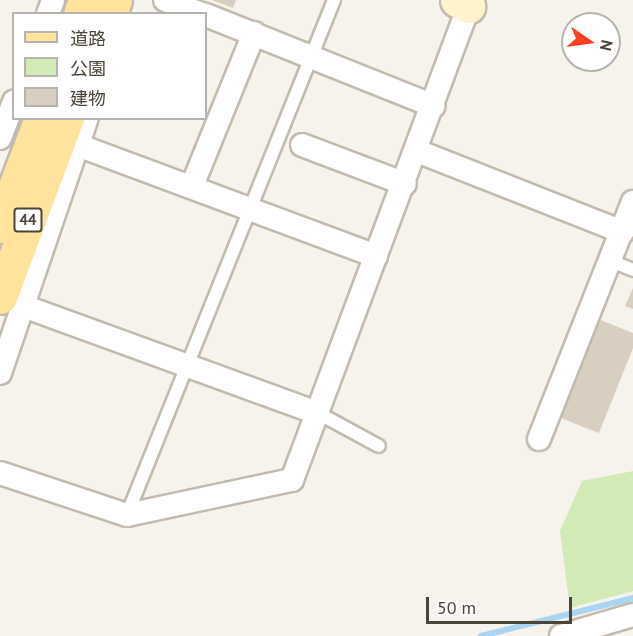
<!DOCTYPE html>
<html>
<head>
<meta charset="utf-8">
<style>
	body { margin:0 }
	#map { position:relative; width:633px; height:636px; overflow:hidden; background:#f6f3ec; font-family:"PT Sans","Noto Sans JP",sans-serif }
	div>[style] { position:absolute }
	.green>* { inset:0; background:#d2eab5 }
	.stream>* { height:6px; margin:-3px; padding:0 3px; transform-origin:3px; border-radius:3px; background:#a9d4f2 }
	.building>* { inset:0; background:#d8cfc1 }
	.roads { filter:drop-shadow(2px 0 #c2bbae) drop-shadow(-2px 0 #c2bbae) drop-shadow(0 2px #c2bbae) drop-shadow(0 -2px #c2bbae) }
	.lane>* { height:12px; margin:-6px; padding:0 6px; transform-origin:6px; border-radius:6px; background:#fff }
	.street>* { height:22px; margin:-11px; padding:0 11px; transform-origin:11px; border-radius:11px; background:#fff }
	.secondary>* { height:33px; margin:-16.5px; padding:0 16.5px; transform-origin:16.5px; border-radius:16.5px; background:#fff3cd }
	.primary>* { height:33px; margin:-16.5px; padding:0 16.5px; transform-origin:16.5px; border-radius:16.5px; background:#ffe39c }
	span { translate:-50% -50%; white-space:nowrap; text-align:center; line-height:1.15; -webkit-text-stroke:4.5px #fff; paint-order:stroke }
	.shield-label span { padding:2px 4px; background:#fff; border:2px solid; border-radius:4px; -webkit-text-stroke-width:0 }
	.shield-label { font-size:15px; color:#4b4439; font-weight:700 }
	.legend { position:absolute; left:12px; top:12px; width:195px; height:108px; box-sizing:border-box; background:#fff; border:2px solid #b7b4b0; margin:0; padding:8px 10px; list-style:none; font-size:18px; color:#4b4439 }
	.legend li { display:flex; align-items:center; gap:12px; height:30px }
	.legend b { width:30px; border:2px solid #b7b4b0 }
	.north { position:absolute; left:561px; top:12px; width:60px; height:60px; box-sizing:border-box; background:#fff; border:2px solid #b7b4b0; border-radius:50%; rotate:103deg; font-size:16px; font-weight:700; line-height:24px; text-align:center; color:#4b4439 }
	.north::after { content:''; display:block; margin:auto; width:21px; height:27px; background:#fc3f1d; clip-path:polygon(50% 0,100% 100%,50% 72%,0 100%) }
	.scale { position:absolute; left:426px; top:597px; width:146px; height:27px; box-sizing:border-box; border:3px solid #4b4439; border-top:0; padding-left:8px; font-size:18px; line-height:21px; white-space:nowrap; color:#4b4439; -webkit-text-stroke:4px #fff; paint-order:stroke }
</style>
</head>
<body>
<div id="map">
	<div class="green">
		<i style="clip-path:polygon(633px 471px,633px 591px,570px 608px,560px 531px,582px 481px)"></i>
	</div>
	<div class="stream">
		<i style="left:481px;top:636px;width:157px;rotate:-14deg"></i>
	</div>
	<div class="building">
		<i style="clip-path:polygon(212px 0,236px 0,233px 8px)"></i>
		<i style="clip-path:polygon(633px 288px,633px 309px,625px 306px)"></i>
		<i style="clip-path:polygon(598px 319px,633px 333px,633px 348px,599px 433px,558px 417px)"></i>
	</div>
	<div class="roads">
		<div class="lane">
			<i style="left:611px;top:261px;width:24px;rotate:22deg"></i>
			<i style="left:318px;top:413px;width:69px;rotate:28.4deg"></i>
			<i style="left:127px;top:515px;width:555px;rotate:-68.1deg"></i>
		</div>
		<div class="street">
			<i style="left:165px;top:0;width:40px;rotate:21deg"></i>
			<i style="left:48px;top:14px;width:15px;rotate:-70deg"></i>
			<i style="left:206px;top:15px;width:245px;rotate:21.8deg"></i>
			<i style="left:0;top:138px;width:39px;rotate:-69deg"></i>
			<i style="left:302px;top:145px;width:110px;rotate:20.7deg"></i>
			<i style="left:80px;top:146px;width:316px;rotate:20.4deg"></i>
			<i style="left:417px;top:151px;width:221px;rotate:21.5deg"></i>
			<i style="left:192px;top:186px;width:165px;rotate:-67.9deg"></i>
			<i style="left:26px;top:307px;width:311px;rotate:20deg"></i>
			<i style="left:0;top:373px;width:269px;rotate:-71.2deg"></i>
			<i style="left:539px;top:439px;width:255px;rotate:-68.4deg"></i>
			<i style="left:0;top:473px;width:134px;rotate:18.3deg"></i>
			<i style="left:127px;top:515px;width:169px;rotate:-12deg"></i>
			<i style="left:292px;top:480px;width:512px;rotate:-69.55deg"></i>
			<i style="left:561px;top:636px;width:75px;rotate:-16.3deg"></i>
		</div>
		<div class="secondary">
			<i style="left:457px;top:0;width:13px;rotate:29deg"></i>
		</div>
		<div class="primary">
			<i style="left:80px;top:14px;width:15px;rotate:-70deg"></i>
			<i style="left:110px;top:14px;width:15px;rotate:-70deg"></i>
			<i style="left:0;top:226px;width:116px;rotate:-69.2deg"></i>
			<i style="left:0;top:297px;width:191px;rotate:-69.5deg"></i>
		</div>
	</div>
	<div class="shield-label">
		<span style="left:28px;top:220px">44</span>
	</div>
	<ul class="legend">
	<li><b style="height:8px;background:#ffe39c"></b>道路</li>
	<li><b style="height:16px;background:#d2eab5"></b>公園</li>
	<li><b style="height:16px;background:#d8cfc1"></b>建物</li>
	</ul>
	<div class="north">N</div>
	<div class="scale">50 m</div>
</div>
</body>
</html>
